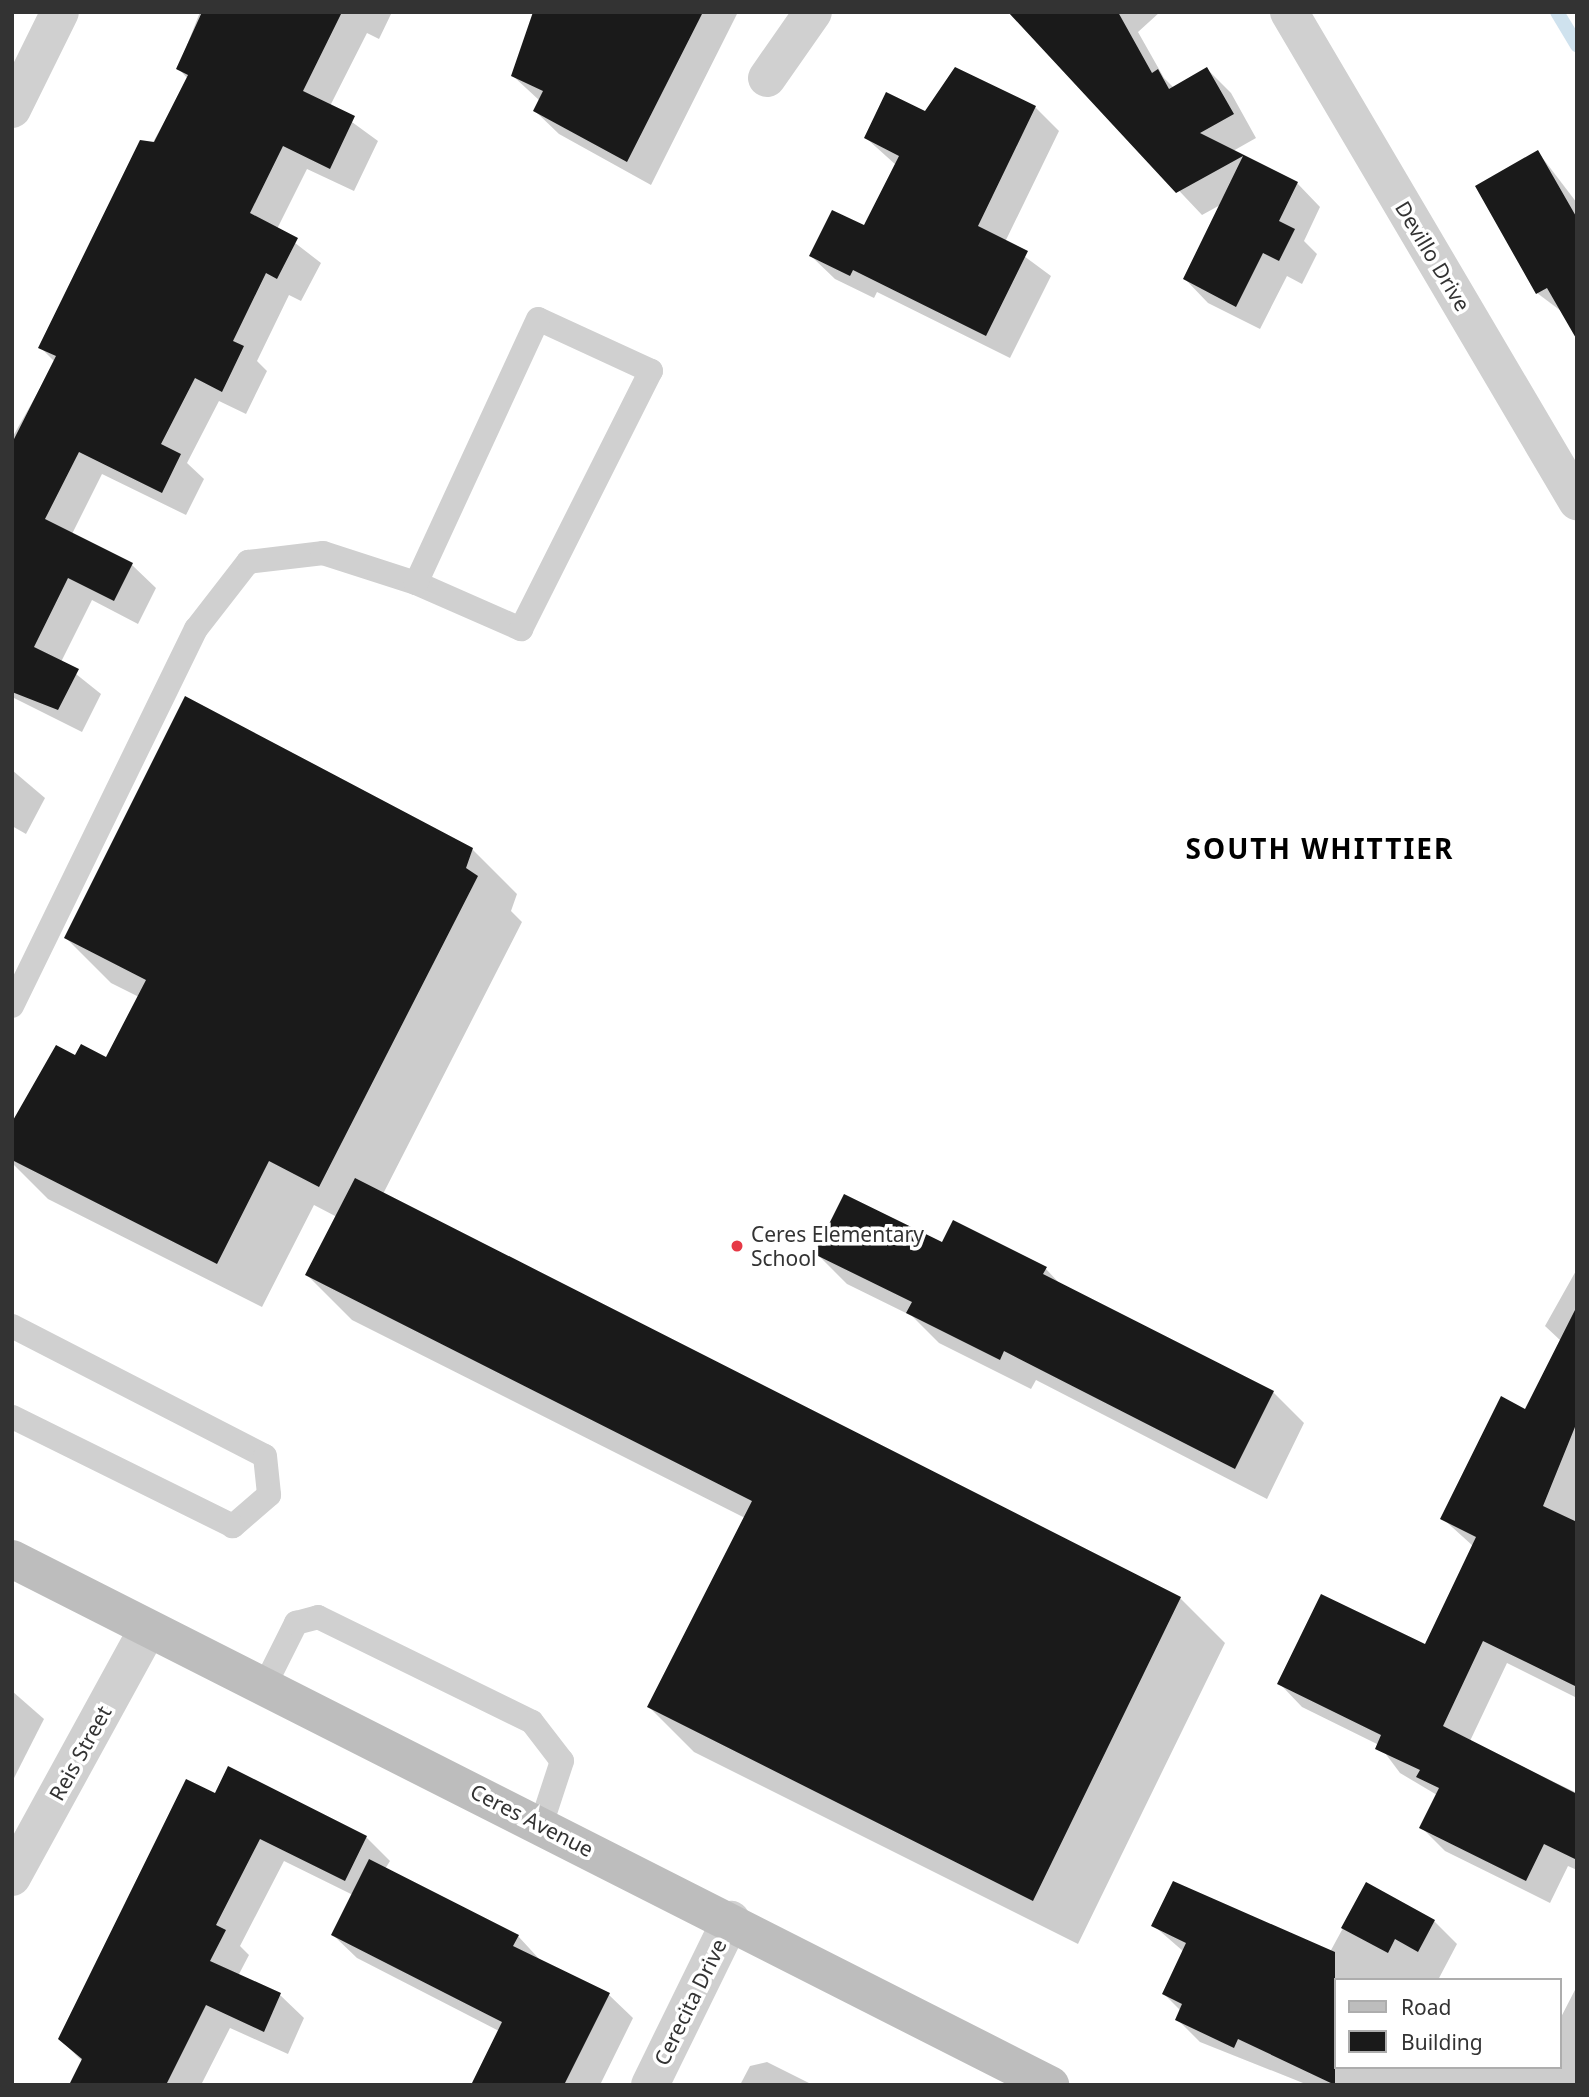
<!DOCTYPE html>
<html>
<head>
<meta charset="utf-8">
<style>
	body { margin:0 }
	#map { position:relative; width:1589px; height:2097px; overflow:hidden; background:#fff; font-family:"Noto Sans",sans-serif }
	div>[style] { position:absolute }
	.shadow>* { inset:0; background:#0003 }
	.stream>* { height:14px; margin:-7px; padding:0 7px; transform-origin:7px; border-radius:7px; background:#cfe2ee }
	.building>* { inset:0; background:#1a1a1a }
	.lane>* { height:24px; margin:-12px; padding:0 12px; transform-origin:12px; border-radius:12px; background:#d0d0d0 }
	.street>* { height:38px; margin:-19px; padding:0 19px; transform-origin:19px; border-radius:19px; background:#d0d0d0 }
	.secondary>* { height:38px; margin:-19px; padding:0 19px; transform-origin:19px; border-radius:19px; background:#bdbdbd }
	.dots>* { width:19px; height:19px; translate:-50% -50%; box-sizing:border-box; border:4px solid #fff; border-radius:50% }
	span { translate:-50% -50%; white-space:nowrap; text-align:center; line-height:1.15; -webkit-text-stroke:7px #fff; paint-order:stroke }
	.street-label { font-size:21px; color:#333 }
	.poi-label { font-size:21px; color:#333 }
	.left { translate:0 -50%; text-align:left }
	.district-label { font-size:28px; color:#000; font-weight:700; letter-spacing:2px }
	.frame { position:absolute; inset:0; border:14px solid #333; pointer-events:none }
	.legend { position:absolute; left:1334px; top:1978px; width:228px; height:91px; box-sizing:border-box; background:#fff; border:2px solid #adadad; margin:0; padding:9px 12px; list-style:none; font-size:21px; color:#333 }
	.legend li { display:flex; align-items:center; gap:14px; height:35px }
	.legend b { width:35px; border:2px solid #adadad }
</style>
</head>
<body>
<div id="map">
	<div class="shadow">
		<i style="clip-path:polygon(200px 12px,392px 12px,379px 39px,367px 33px,330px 106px,378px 141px,354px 191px,307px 169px,277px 229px,321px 263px,301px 301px,289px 295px,257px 361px,267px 371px,246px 414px,219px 401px,187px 463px,204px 479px,186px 515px,102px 474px,72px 534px,132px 565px,156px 588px,138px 624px,92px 600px,61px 662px,101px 694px,82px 732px,12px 697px,12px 438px,55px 362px,40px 347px,188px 79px,178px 68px)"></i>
		<i style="clip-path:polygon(552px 12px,738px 12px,651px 185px,559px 134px,535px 111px,540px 101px,513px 76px)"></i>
		<i style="clip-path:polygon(1010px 12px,1160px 12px,1138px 32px,1164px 78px,1174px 88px,1207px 69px,1231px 93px,1256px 138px,1233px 151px,1297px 183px,1320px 207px,1304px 241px,1317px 254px,1302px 284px,1287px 276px,1260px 329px,1208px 303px,1185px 279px,1222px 204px,1202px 215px)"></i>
		<i style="clip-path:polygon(1035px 107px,1059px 131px,1005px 242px,1051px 276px,1010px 358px,877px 292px,874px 298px,835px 279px,811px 256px,864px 227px,896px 165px,866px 138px,926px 114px)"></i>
		<i style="clip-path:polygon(1538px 152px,1577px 203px,1577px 323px,1537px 293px)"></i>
		<i style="clip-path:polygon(12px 770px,45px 798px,26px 834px,12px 826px)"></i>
		<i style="clip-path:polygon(472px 849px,517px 894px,511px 911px,522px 922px,383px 1194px,1180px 1598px,1225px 1643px,1078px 1944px,694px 1752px,649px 1707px,745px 1518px,352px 1320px,307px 1275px,337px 1217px,314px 1205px,262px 1307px,48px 1199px,12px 1163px,12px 1127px,76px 1057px,107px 1060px,139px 997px,111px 983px,66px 938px)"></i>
		<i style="clip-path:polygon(942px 1244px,1046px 1269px,1062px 1286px,1273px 1392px,1304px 1423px,1267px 1499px,1036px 1380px,1031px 1389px,939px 1343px,912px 1316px,847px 1284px,816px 1253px)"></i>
		<i style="clip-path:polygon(1577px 1269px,1577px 1698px,1507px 1663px,1470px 1741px,1577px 1793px,1577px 1870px,1568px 1866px,1550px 1903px,1445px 1851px,1421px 1827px,1437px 1795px,1400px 1773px,1379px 1745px,1302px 1707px,1279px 1683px,1426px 1646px,1473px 1546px,1442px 1518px,1525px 1411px,1561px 1341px,1545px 1326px)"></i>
		<i style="clip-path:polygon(12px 1691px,44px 1719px,12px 1782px)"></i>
		<i style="clip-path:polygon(216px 1795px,366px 1837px,390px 1861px,385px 1869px,518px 1936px,541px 1961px,609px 1995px,633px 2018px,600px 2085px,473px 2085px,499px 2031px,357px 1958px,333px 1935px,353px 1895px,284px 1861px,240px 1946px,249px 1955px,238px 1976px,280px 1995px,304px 2018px,288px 2054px,230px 2028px,201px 2085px,71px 2085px,83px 2062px,60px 2039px)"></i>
		<i style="clip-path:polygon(1367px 1884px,1434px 1921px,1457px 1944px,1438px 1980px,1335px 1980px,1335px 2067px,1559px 2067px,1559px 2021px,1577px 1986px,1577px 2085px,1308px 2085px,1200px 2042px,1177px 2019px,1181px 2011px,1164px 1994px,1184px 1952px,1153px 1925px,1330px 1952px)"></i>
		<i style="clip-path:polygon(767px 2062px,813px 2085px,740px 2085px,750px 2066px)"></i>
	</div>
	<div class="stream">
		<i style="left:1557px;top:12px;width:39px;rotate:59deg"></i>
	</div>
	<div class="building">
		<i style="clip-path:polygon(202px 12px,342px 12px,303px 91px,355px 116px,330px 169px,283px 146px,250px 213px,298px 238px,277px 279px,266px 273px,233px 341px,244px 346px,222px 392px,195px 378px,161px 444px,181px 454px,162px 493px,79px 452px,45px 519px,133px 563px,114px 601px,68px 578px,34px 647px,79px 669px,58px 710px,12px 692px,12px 443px,56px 356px,38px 348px,140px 140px,154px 142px,188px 75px,176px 69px)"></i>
		<i style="clip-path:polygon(533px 12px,703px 12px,627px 162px,533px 111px,543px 91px,511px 76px)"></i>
		<i style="clip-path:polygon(1008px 12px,1118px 12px,1152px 73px,1158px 69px,1169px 89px,1207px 67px,1234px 114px,1200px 133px,1298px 182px,1279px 221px,1295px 229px,1279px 261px,1263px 253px,1236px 307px,1183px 279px,1243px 156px,1176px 193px)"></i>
		<i style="clip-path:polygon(955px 67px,1036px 106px,978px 226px,1028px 251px,986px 336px,853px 270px,850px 276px,809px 256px,832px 210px,864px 225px,899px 156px,864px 138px,886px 92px,925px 111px)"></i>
		<i style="clip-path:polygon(1538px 150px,1577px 218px,1577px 340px,1547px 288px,1536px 294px,1475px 186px)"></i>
		<i style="clip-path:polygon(185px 696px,473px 848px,466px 868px,478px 876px,319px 1187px,269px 1161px,217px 1264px,12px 1160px,12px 1122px,56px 1045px,75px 1055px,81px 1044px,106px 1057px,146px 980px,64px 938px)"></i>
		<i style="clip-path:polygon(355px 1178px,1181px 1597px,1033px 1901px,647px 1707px,752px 1501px,305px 1275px)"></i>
		<i style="clip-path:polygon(844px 1194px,942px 1242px,953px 1220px,1047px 1267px,1043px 1274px,1274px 1391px,1235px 1469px,1004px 1351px,1000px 1360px,906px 1313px,912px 1302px,814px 1254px)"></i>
		<i style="clip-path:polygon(1577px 1306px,1577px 1422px,1543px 1506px,1577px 1522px,1577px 1687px,1483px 1641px,1443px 1726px,1577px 1794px,1577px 1860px,1544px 1844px,1526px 1881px,1419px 1828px,1439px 1788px,1416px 1777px,1420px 1770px,1375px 1749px,1381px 1735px,1277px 1684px,1321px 1594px,1425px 1644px,1476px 1537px,1440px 1519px,1501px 1396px,1525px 1409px)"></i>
		<i style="clip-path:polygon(228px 1766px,367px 1836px,345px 1881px,260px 1839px,216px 1925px,226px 1930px,210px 1961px,281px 1993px,264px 2032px,206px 2005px,166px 2085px,69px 2085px,82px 2059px,58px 2039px,159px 1834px,186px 1779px,215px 1793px)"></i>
		<i style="clip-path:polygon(369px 1859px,519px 1935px,513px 1946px,610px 1993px,564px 2085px,471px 2085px,502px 2022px,331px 1935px)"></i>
		<i style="clip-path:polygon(1173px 1881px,1335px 1952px,1335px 2085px,1238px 2039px,1234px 2048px,1175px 2020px,1182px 2004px,1162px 1994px,1186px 1943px,1151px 1926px)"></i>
		<i style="clip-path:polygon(1366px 1882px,1435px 1920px,1418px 1952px,1395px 1939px,1388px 1953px,1341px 1928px)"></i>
	</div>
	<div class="lane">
		<i style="left:12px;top:1006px;width:420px;rotate:-64deg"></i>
		<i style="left:196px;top:629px;width:85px;rotate:-52.2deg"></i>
		<i style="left:248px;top:562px;width:76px;rotate:-6.8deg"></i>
		<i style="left:323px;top:553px;width:98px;rotate:17.9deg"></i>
		<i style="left:416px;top:583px;width:115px;rotate:23.7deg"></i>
		<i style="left:521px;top:629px;width:289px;rotate:-63.3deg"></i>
		<i style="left:651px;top:371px;width:124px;rotate:-155.3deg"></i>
		<i style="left:538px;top:319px;width:291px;rotate:114.8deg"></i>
		<i style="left:12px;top:1326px;width:284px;rotate:27.2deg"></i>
		<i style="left:265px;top:1456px;width:39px;rotate:84deg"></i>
		<i style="left:269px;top:1495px;width:48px;rotate:139.3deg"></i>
		<i style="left:233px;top:1526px;width:246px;rotate:-153.7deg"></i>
		<i style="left:264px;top:1687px;width:72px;rotate:-63.4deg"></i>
		<i style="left:296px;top:1623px;width:23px;rotate:-15deg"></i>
		<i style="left:318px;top:1617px;width:238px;rotate:26.1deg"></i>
		<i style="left:532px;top:1722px;width:49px;rotate:52.4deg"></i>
		<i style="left:562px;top:1761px;width:67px;rotate:108.2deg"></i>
	</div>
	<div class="street">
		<i style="left:1289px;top:12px;width:568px;rotate:59.5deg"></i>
		<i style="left:767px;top:78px;width:80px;rotate:-55.1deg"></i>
		<i style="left:12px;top:109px;width:108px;rotate:-63.7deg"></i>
		<i style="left:12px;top:1877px;width:283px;rotate:-61.3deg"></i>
		<i style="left:650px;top:2085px;width:184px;rotate:-63.9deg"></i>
	</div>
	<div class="secondary">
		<i style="left:12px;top:1559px;width:1164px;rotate:26.87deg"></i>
	</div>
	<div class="dots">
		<i style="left:737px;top:1246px;background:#e63946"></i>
	</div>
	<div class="street-label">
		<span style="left:1433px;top:256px;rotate:59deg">Devillo Drive</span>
		<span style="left:80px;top:1753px;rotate:-61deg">Reis Street</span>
		<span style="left:532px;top:1820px;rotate:27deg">Ceres Avenue</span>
		<span style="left:690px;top:2002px;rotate:-64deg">Cerecita Drive</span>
	</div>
	<div class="poi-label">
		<span class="left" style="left:751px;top:1246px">Ceres Elementary<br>School</span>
	</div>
	<div class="district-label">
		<span style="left:1320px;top:848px">SOUTH WHITTIER</span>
	</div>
	<div class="frame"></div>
	<ul class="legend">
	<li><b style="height:9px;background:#bdbdbd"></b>Road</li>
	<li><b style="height:19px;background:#1a1a1a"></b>Building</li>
	</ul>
</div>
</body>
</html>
